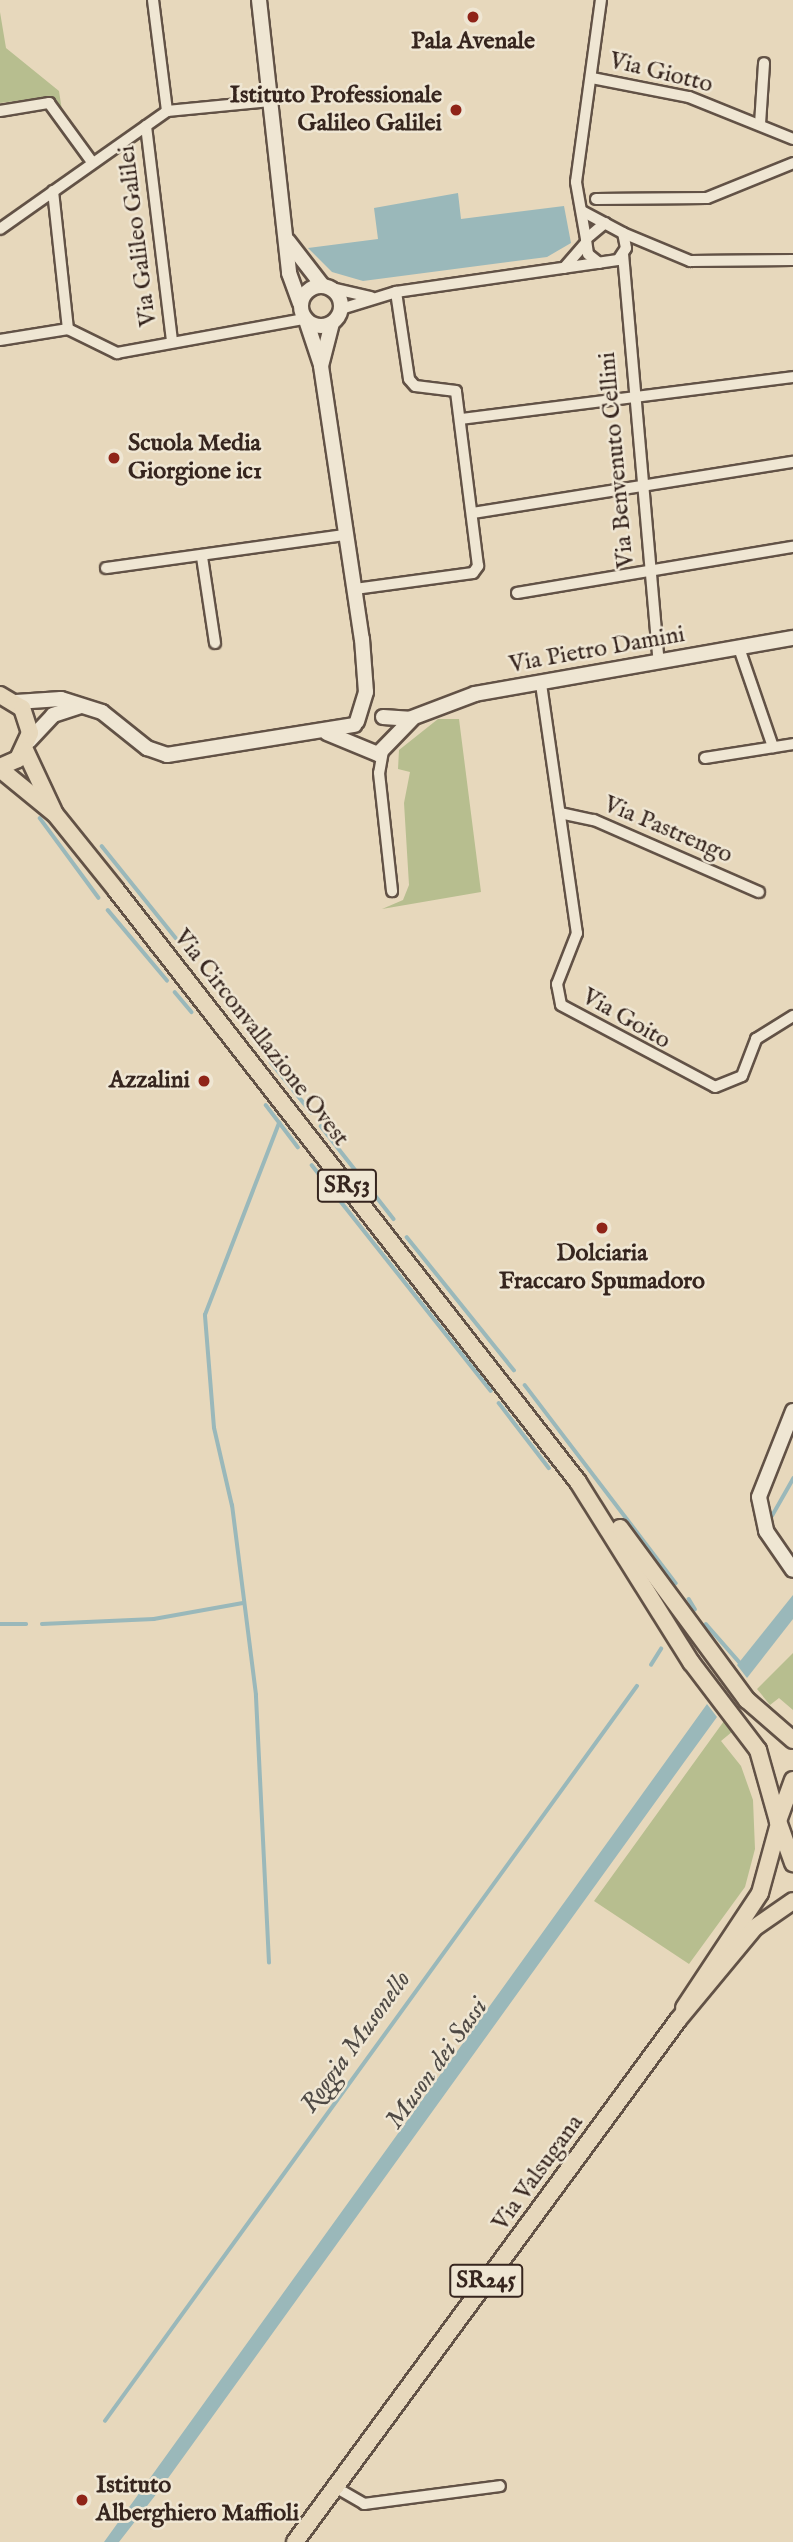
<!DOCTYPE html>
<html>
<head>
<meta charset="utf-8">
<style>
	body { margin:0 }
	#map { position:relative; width:793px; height:2542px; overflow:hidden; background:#e7d8bc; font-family:"IM FELL English",serif }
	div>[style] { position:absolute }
	.green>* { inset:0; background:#b7be8f }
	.water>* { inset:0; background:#9ab8ba }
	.stream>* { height:3.5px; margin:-1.75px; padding:0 1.75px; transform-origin:1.75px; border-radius:1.75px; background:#9ab8ba }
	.roads { filter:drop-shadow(2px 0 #625246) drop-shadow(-2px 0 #625246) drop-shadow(0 2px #625246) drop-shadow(0 -2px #625246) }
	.street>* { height:10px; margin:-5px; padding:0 5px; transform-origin:5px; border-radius:5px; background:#efe6d3 }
	.secondary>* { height:14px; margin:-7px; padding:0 7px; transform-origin:7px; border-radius:7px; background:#efe6d3 }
	.secondary>.ring { margin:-7px; padding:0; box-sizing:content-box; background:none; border:14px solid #efe6d3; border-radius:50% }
	.primary>* { height:16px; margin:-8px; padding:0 8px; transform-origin:8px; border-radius:8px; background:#e7d8bc }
	.dots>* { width:19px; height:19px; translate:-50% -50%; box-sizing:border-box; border:4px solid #efe6d3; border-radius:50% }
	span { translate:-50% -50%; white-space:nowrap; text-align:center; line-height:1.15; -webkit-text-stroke:5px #efe6d3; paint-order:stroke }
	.shield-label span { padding:2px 5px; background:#efe6d3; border:2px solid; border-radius:5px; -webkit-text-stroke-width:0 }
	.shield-label { font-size:23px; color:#36251e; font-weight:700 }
	.poi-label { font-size:24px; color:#36251e; font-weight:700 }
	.right { translate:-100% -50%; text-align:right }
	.left { translate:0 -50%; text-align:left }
	.street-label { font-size:24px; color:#36251e }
	.water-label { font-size:26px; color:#4f4a45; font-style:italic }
</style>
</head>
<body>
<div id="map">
	<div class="green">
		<i style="clip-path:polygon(0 12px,6px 48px,59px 91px,63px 117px,46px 97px,0 103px)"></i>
		<i style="clip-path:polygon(438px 719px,459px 719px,481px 892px,382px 909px,403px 900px,409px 885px,404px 803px,410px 772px,398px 769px,399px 750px)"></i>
		<i style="clip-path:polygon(793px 1653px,793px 1710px,779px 1698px,770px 1705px,757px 1689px)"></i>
		<i style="clip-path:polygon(724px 1721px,733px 1731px,721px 1741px,741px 1766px,753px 1800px,755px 1849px,745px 1887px,689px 1964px,594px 1901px)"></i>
	</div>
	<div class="water">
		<i style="clip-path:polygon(458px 193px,461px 219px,564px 206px,571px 243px,547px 257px,363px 281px,332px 272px,308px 248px,378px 239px,374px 208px)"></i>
		<i style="clip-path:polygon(793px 1595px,793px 1619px,747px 1678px,737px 1665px)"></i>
		<i style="clip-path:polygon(707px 1704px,717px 1717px,685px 1761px,161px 2488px,119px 2542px,104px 2542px)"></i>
	</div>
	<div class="stream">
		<i style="left:40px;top:818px;width:99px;rotate:53.6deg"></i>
		<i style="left:102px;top:846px;width:118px;rotate:51.2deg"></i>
		<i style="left:108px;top:910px;width:92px;rotate:49.9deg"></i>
		<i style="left:175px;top:992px;width:26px;rotate:50deg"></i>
		<i style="left:271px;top:1062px;width:65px;rotate:51.2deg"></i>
		<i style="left:266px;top:1105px;width:53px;rotate:52.7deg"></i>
		<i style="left:321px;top:1126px;width:118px;rotate:51.9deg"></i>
		<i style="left:312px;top:1165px;width:288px;rotate:51.6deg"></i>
		<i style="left:407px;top:1237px;width:171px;rotate:51.2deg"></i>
		<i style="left:525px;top:1385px;width:249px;rotate:52.7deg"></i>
		<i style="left:499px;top:1403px;width:82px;rotate:52.4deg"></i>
		<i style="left:772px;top:1516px;width:43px;rotate:-60.4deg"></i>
		<i style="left:689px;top:1599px;width:12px;rotate:59deg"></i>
		<i style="left:0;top:1624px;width:26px"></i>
		<i style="left:42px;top:1624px;width:112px;rotate:-2.6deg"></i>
		<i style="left:154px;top:1619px;width:90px;rotate:-10.2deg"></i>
		<i style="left:706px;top:1624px;width:55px;rotate:48.7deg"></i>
		<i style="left:651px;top:1665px;width:19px;rotate:-58deg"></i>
		<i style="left:269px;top:1963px;width:268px;rotate:-92.8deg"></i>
		<i style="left:256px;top:1695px;width:191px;rotate:-97.2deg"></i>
		<i style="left:232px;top:1506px;width:80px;rotate:-103deg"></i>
		<i style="left:214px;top:1428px;width:113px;rotate:-94.6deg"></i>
		<i style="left:205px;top:1315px;width:206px;rotate:-68.9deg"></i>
		<i style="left:105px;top:2421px;width:907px;rotate:-54.1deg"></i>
	</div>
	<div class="roads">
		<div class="street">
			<i style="left:153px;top:0;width:112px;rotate:82.8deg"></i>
			<i style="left:592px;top:78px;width:99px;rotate:11.1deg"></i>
			<i style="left:689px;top:97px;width:112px;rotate:22deg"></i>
			<i style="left:0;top:111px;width:50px;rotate:-9.3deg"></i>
			<i style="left:49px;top:103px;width:73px;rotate:53.9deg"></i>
			<i style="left:760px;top:124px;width:61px;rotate:-86.2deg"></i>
			<i style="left:146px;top:126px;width:217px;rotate:83.1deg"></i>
			<i style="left:53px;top:191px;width:139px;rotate:83.8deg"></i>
			<i style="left:596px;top:199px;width:111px;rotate:-0.5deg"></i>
			<i style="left:707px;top:198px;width:93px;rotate:-22.1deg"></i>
			<i style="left:0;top:229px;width:204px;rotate:-35.2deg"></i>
			<i style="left:167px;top:111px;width:104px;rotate:-5.5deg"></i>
			<i style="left:623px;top:233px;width:73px;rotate:22.7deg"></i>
			<i style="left:690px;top:261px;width:103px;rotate:-0.6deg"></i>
			<i style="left:586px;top:239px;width:58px;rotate:-100deg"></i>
			<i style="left:576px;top:182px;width:184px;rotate:-82.2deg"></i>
			<i style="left:623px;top:254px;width:410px;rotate:85deg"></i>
			<i style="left:599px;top:263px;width:14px;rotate:-141deg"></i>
			<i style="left:588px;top:254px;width:15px;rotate:-98deg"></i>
			<i style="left:586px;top:239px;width:25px;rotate:-40deg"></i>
			<i style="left:564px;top:268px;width:32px;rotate:-49deg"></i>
			<i style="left:331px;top:288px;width:41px;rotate:12.7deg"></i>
			<i style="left:341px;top:309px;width:58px;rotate:-17.2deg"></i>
			<i style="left:396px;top:292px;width:224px;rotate:-8.2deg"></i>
			<i style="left:618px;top:260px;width:14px;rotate:-56deg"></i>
			<i style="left:626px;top:248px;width:15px;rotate:-101deg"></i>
			<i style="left:623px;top:233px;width:47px;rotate:-151.8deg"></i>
			<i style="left:0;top:340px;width:69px;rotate:-9.2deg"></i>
			<i style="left:68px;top:329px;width:55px;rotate:26.1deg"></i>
			<i style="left:117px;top:353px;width:191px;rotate:-10.3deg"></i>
			<i style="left:461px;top:419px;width:335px;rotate:-7.2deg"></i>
			<i style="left:473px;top:513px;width:324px;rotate:-9.1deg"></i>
			<i style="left:202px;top:557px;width:87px;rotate:81.4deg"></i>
			<i style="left:106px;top:568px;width:241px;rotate:-7.9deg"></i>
			<i style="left:355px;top:589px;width:119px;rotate:-7.7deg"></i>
			<i style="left:473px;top:573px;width:9px;rotate:-54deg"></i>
			<i style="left:478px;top:566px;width:176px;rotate:-97.2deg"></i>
			<i style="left:456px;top:391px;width:41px;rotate:-173deg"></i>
			<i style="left:415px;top:386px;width:9px;rotate:-131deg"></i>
			<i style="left:409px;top:379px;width:88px;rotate:-98.5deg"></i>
			<i style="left:517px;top:593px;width:280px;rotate:-9.5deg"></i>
			<i style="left:739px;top:648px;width:105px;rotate:71deg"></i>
			<i style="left:541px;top:684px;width:252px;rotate:81.8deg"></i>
			<i style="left:577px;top:933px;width:55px;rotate:111.4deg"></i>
			<i style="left:557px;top:984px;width:21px;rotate:79deg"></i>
			<i style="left:561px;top:1005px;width:174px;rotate:28deg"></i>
			<i style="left:715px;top:1087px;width:29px;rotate:-22deg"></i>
			<i style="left:742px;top:1076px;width:40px;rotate:-69deg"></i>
			<i style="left:756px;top:1039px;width:44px;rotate:-31.9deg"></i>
			<i style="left:383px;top:751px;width:22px;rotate:100deg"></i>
			<i style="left:379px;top:773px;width:119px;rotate:83.7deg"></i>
			<i style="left:705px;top:758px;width:89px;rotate:-9deg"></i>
			<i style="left:560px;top:813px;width:35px;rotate:12deg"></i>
			<i style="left:594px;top:820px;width:180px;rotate:23.6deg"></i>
			<i style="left:335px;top:2487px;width:34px;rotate:30deg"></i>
			<i style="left:364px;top:2504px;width:137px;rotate:-7.5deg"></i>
		</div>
		<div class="secondary">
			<i style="left:259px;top:0;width:275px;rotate:83.7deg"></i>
			<i style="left:289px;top:273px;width:32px;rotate:70deg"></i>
			<i style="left:288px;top:241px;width:56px;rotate:52.3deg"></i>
			<i class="ring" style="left:301px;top:286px;width:26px;height:26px"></i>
			<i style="left:306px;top:320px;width:47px;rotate:71.6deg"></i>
			<i style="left:332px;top:323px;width:44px;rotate:104.3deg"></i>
			<i style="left:321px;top:366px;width:276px;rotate:81.5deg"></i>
			<i style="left:362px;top:639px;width:53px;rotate:85.7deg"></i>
			<i style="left:366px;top:692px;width:31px;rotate:107deg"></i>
			<i style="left:16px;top:702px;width:45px;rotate:-3.8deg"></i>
			<i style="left:61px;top:699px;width:43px;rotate:17.6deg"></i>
			<i style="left:102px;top:712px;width:58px;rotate:38.7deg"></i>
			<i style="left:147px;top:748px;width:21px;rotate:19deg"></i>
			<i style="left:167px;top:755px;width:190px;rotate:-9.1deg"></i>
			<i style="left:383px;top:717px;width:26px;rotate:4deg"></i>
			<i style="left:409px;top:719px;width:71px;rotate:-20.7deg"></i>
			<i style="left:475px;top:694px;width:323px;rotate:-10deg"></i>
			<i style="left:327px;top:733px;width:55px;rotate:22.4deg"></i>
			<i style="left:378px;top:754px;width:49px;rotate:-45.8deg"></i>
			<i style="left:29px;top:741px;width:35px;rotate:-47deg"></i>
			<i style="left:53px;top:715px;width:29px;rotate:-18deg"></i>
			<i style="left:793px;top:1411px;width:92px;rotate:111.6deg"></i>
			<i style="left:759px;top:1497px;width:35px;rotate:78deg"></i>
			<i style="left:766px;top:1531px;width:47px;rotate:55.3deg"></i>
		</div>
		<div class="primary">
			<i style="left:0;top:695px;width:26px;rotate:31deg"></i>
			<i style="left:22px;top:708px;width:26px;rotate:72deg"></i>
			<i style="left:30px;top:733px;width:29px;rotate:115deg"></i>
			<i style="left:18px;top:759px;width:20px;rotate:156deg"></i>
			<i style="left:25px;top:750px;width:68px;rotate:64.9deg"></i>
			<i style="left:0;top:769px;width:71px;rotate:39.3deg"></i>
			<i style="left:55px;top:814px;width:97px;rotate:51.2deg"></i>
			<i style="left:116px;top:890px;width:751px;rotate:52.03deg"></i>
			<i style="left:578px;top:1482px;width:213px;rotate:57.9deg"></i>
			<i style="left:691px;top:1662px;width:111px;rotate:52.7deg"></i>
			<i style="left:758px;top:1750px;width:74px;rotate:74.3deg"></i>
			<i style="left:620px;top:1528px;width:214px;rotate:53.6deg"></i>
			<i style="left:747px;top:1700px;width:61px;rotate:41deg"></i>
			<i style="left:793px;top:1780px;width:44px;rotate:110.1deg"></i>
			<i style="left:778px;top:1821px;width:45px;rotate:70.3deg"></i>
			<i style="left:684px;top:2008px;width:138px;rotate:-56.5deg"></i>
			<i style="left:760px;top:1893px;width:68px;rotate:-74.7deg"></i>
			<i style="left:295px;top:2542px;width:647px;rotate:-53.73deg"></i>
			<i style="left:678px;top:2020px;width:119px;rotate:-50.4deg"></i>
			<i style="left:754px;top:1928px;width:47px;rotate:-34.7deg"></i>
		</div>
	</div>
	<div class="dots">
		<i style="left:473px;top:17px;background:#8f2418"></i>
		<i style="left:456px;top:110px;background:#8f2418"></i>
		<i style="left:114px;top:458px;background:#8f2418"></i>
		<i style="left:204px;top:1081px;background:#8f2418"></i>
		<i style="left:602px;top:1228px;background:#8f2418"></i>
		<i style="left:82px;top:2500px;background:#8f2418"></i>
	</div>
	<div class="shield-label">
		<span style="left:347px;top:1186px">SR53</span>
		<span style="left:486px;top:2281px">SR245</span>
	</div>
	<div class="poi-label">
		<span style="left:473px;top:42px">Pala Avenale</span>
		<span class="right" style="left:442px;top:110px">Istituto Professionale<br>Galileo Galilei</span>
		<span class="left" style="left:128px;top:458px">Scuola Media<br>Giorgione ic1</span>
		<span class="right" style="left:190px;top:1081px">Azzalini</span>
		<span style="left:602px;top:1268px">Dolciaria<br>Fraccaro Spumadoro</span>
		<span class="left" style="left:96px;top:2500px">Istituto<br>Alberghiero Maffioli</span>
	</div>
	<div class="street-label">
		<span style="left:661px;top:73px;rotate:14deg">Via Giotto</span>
		<span style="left:138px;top:236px;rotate:-97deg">Via Galileo Galilei</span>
		<span style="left:617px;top:460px;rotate:-95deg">Via Benvenuto Cellini</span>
		<span style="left:597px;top:650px;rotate:-10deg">Via Pietro Damini</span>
		<span style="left:668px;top:830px;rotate:23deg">Via Pastrengo</span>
		<span style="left:626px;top:1019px;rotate:30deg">Via Goito</span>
		<span style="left:261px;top:1038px;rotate:52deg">Via Circonvallazione Ovest</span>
		<span style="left:538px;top:2173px;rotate:-54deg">Via Valsugana</span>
	</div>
	<div class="water-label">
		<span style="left:356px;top:2042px;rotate:-54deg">Roggia Musonello</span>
		<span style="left:437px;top:2064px;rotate:-54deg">Muson dei Sassi</span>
	</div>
</div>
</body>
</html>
